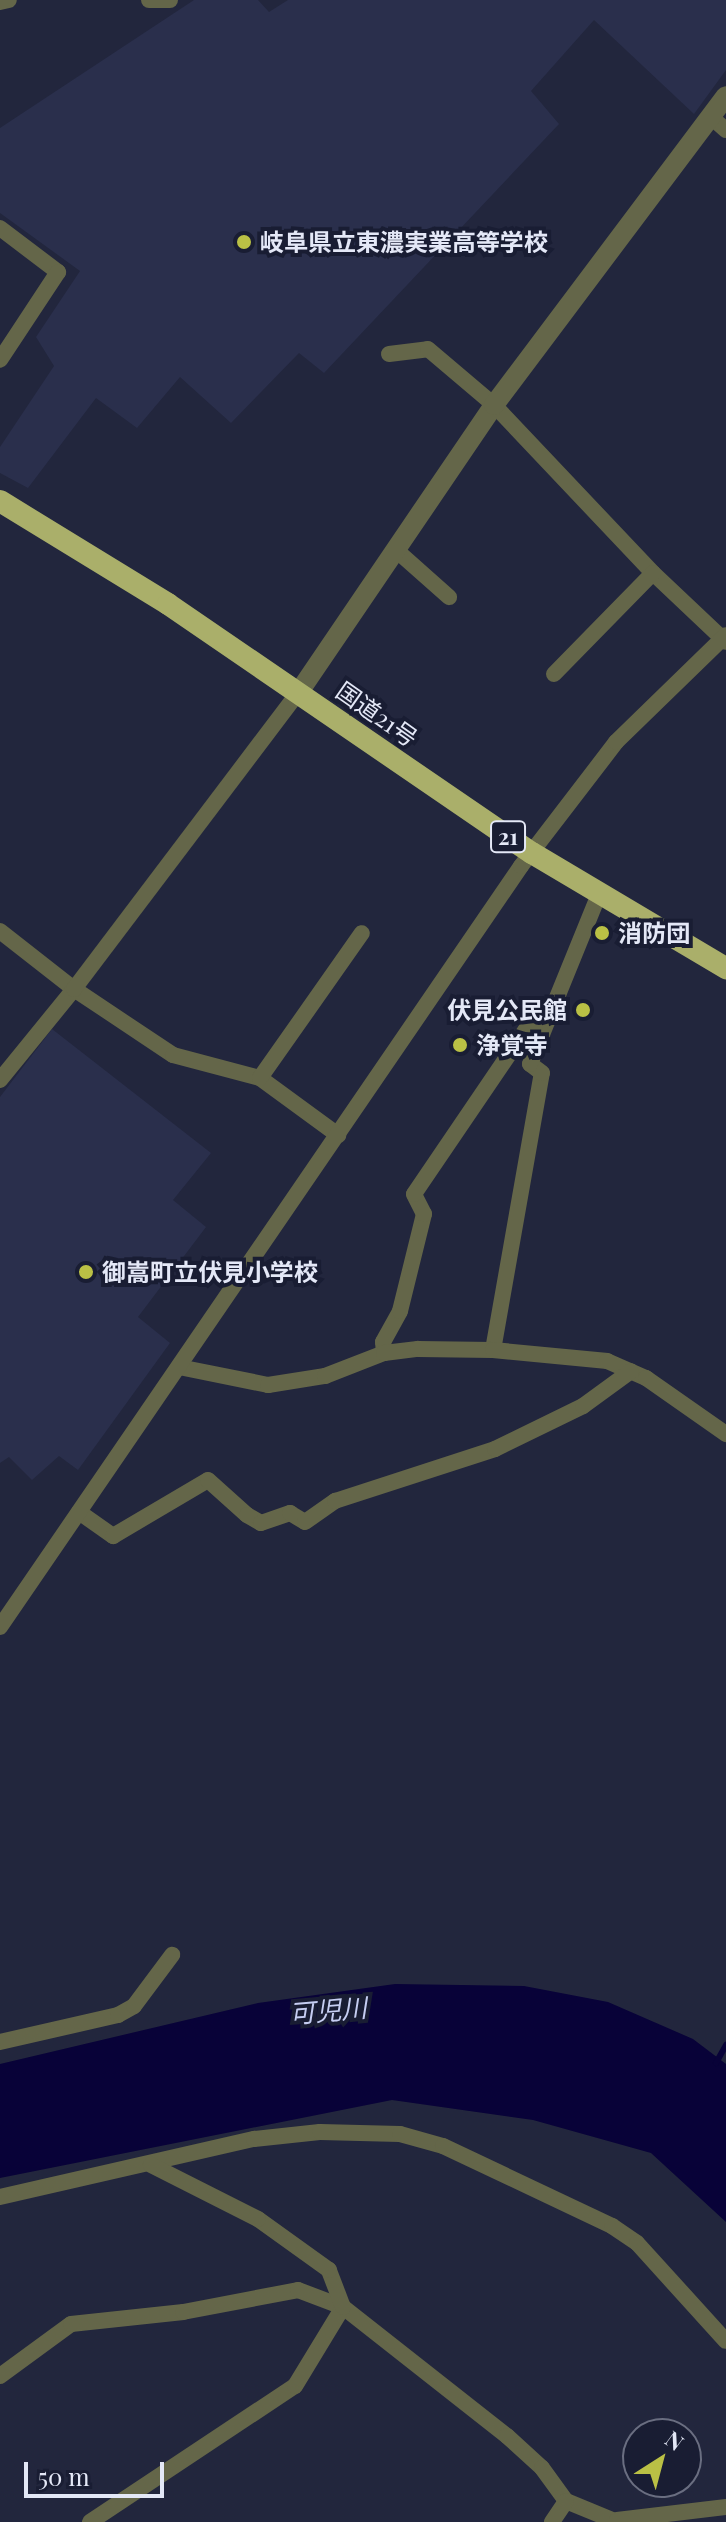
<!DOCTYPE html>
<html>
<head>
<meta charset="utf-8">
<style>
	body { margin:0 }
	#map { position:relative; width:726px; height:2522px; overflow:hidden; background:#22263d; font-family:"Playfair Display","Noto Sans JP",serif }
	div>[style] { position:absolute }
	.built>* { inset:0; background:#2a2f4c }
	.water>* { inset:0; background:#080238 }
	.stream>* { height:6px; margin:-3px; padding:0 3px; transform-origin:3px; border-radius:3px; background:#080238 }
	.minor>* { height:16px; margin:-8px; padding:0 8px; transform-origin:8px; border-radius:8px; background:#646649 }
	.tertiary>* { height:20px; margin:-10px; padding:0 10px; transform-origin:10px; border-radius:10px; background:#646649 }
	.trunk>* { height:22px; margin:-11px; padding:0 11px; transform-origin:11px; border-radius:11px; background:#aaaf6a }
	.dots>* { width:22px; height:22px; translate:-50% -50%; box-sizing:border-box; border:4px solid #191d33; border-radius:50% }
	span { translate:-50% -50%; white-space:nowrap; text-align:center; line-height:1.15; -webkit-text-stroke:8px #191d33; paint-order:stroke }
	.shield-label span { padding:2px 6px; background:#191d33; border:2px solid; border-radius:6px; -webkit-text-stroke-width:0 }
	.shield-label { font-size:22px; color:#e4e8f7; font-weight:700 }
	.poi-label { font-size:24px; color:#e4e8f7; font-weight:700 }
	.left { translate:0 -50%; text-align:left }
	.right { translate:-100% -50%; text-align:right }
	.street-label { font-size:24px; color:#e4e8f7 }
	.water-label { font-size:26px; color:#c6cef2; font-style:italic }
	.north { position:absolute; left:622px; top:2418px; width:80px; height:80px; box-sizing:border-box; background:#191d33; border:2px solid #6a6e81; border-radius:50%; rotate:36deg; font-size:22px; font-weight:700; line-height:32px; text-align:center; color:#e4e8f7 }
	.north::after { content:''; display:block; margin:auto; width:28px; height:36px; background:#bac045; clip-path:polygon(50% 0,100% 100%,50% 72%,0 100%) }
	.scale { position:absolute; left:24px; top:2462px; width:140px; height:36px; box-sizing:border-box; border:4px solid #e4e8f7; border-top:0; padding-left:10px; font-size:24px; line-height:28px; white-space:nowrap; color:#e4e8f7; -webkit-text-stroke:6px #191d33; paint-order:stroke }
</style>
</head>
<body>
<div id="map">
	<div class="built">
		<i style="clip-path:polygon(194px 0,258px 0,269px 12px,288px 0,726px 0,726px 70px,694px 114px,594px 20px,531px 91px,559px 124px,324px 373px,299px 353px,231px 423px,180px 377px,137px 428px,96px 398px,28px 488px,0 473px,0 447px,54px 366px,36px 337px,80px 271px,0 213px,0 128px)"></i>
		<i style="clip-path:polygon(52px 1029px,211px 1153px,173px 1200px,206px 1227px,138px 1317px,170px 1343px,78px 1470px,59px 1456px,32px 1480px,9px 1457px,0 1463px,0 1097px)"></i>
	</div>
	<div class="water">
		<i style="clip-path:polygon(395px 1984px,524px 1986px,608px 2002px,693px 2039px,726px 2064px,726px 2222px,651px 2153px,533px 2120px,392px 2100px,0 2178px,0 2064px,258px 2003px)"></i>
	</div>
	<div class="stream">
		<i style="left:716px;top:2063px;width:21px;rotate:-61deg"></i>
	</div>
	<div class="minor">
		<i style="left:149px;top:0;width:21px"></i>
		<i style="left:0;top:2px;width:9px;rotate:-13deg"></i>
		<i style="left:711px;top:117px;width:20px;rotate:41deg"></i>
		<i style="left:0;top:228px;width:73px;rotate:37.2deg"></i>
		<i style="left:58px;top:272px;width:105px;rotate:123.4deg"></i>
		<i style="left:389px;top:354px;width:39px;rotate:-7deg"></i>
		<i style="left:428px;top:349px;width:87px;rotate:40.3deg"></i>
		<i style="left:494px;top:405px;width:231px;rotate:46.6deg"></i>
		<i style="left:653px;top:573px;width:100px;rotate:43.4deg"></i>
		<i style="left:396px;top:550px;width:71px;rotate:41.6deg"></i>
		<i style="left:554px;top:674px;width:141px;rotate:-45.6deg"></i>
		<i style="left:0;top:931px;width:94px;rotate:38.1deg"></i>
		<i style="left:74px;top:989px;width:119px;rotate:33.7deg"></i>
		<i style="left:173px;top:1055px;width:90px;rotate:14.8deg"></i>
		<i style="left:260px;top:1078px;width:97px;rotate:36.2deg"></i>
		<i style="left:260px;top:1078px;width:177px;rotate:-54.9deg"></i>
		<i style="left:0;top:1080px;width:117px;rotate:-50.9deg"></i>
		<i style="left:74px;top:989px;width:373px;rotate:-52.9deg"></i>
		<i style="left:493px;top:1350px;width:281px;rotate:-80deg"></i>
		<i style="left:542px;top:1073px;width:15px;rotate:-143deg"></i>
		<i style="left:530px;top:1064px;width:186px;rotate:-67.9deg"></i>
		<i style="left:384px;top:1353px;width:11px;rotate:-95deg"></i>
		<i style="left:383px;top:1342px;width:35px;rotate:-61deg"></i>
		<i style="left:400px;top:1311px;width:100px;rotate:-76.1deg"></i>
		<i style="left:424px;top:1214px;width:22px;rotate:-117deg"></i>
		<i style="left:414px;top:1194px;width:199px;rotate:-55.8deg"></i>
		<i style="left:526px;top:1029px;width:15px;rotate:11deg"></i>
		<i style="left:179px;top:1367px;width:91px;rotate:11.4deg"></i>
		<i style="left:268px;top:1385px;width:58px;rotate:-9deg"></i>
		<i style="left:325px;top:1376px;width:63px;rotate:-21.3deg"></i>
		<i style="left:384px;top:1353px;width:34px;rotate:-7deg"></i>
		<i style="left:418px;top:1349px;width:75px;rotate:0.8deg"></i>
		<i style="left:493px;top:1350px;width:115px;rotate:5.5deg"></i>
		<i style="left:607px;top:1361px;width:43px;rotate:23.6deg"></i>
		<i style="left:646px;top:1378px;width:98px;rotate:35deg"></i>
		<i style="left:79px;top:1512px;width:42px;rotate:35.2deg"></i>
		<i style="left:113px;top:1536px;width:110px;rotate:-30.5deg"></i>
		<i style="left:208px;top:1480px;width:52px;rotate:41.9deg"></i>
		<i style="left:247px;top:1515px;width:16px;rotate:30deg"></i>
		<i style="left:261px;top:1523px;width:31px;rotate:-19deg"></i>
		<i style="left:290px;top:1513px;width:17px;rotate:31deg"></i>
		<i style="left:305px;top:1522px;width:37px;rotate:-35deg"></i>
		<i style="left:335px;top:1501px;width:168px;rotate:-18deg"></i>
		<i style="left:495px;top:1449px;width:98px;rotate:-26deg"></i>
		<i style="left:583px;top:1406px;width:59px;rotate:-36.1deg"></i>
		<i style="left:0;top:1627px;width:922px;rotate:-55.6deg"></i>
		<i style="left:521px;top:866px;width:156px;rotate:-52.5deg"></i>
		<i style="left:616px;top:742px;width:153px;rotate:-44.2deg"></i>
		<i style="left:0;top:2042px;width:121px;rotate:-12.9deg"></i>
		<i style="left:118px;top:2015px;width:18px;rotate:-29deg"></i>
		<i style="left:134px;top:2006px;width:64px;rotate:-53.3deg"></i>
		<i style="left:0;top:2197px;width:261px;rotate:-12.9deg"></i>
		<i style="left:254px;top:2139px;width:66px;rotate:-6.1deg"></i>
		<i style="left:320px;top:2132px;width:80px;rotate:1.4deg"></i>
		<i style="left:400px;top:2134px;width:45px;rotate:15.6deg"></i>
		<i style="left:443px;top:2146px;width:187px;rotate:25.3deg"></i>
		<i style="left:612px;top:2226px;width:30px;rotate:34deg"></i>
		<i style="left:637px;top:2243px;width:132px;rotate:47.8deg"></i>
		<i style="left:0;top:2376px;width:88px;rotate:-36.2deg"></i>
		<i style="left:71px;top:2324px;width:113px;rotate:-6.1deg"></i>
		<i style="left:183px;top:2312px;width:117px;rotate:-10.8deg"></i>
		<i style="left:298px;top:2290px;width:48px;rotate:20.7deg"></i>
		<i style="left:343px;top:2307px;width:209px;rotate:38.2deg"></i>
		<i style="left:507px;top:2436px;width:47px;rotate:42.4deg"></i>
		<i style="left:542px;top:2468px;width:41px;rotate:54deg"></i>
		<i style="left:566px;top:2501px;width:55px;rotate:22.4deg"></i>
		<i style="left:617px;top:2520px;width:110px;rotate:-6.8deg"></i>
		<i style="left:90px;top:2522px;width:246px;rotate:-33.6deg"></i>
		<i style="left:295px;top:2386px;width:92px;rotate:-58.7deg"></i>
		<i style="left:343px;top:2307px;width:40px;rotate:-111deg"></i>
		<i style="left:329px;top:2270px;width:87px;rotate:-144.3deg"></i>
		<i style="left:258px;top:2219px;width:120px;rotate:-153.2deg"></i>
		<i style="left:552px;top:2522px;width:25px;rotate:-56deg"></i>
	</div>
	<div class="tertiary">
		<i style="left:299px;top:692px;width:347px;rotate:-55.8deg"></i>
		<i style="left:494px;top:405px;width:386px;rotate:-53.1deg"></i>
	</div>
	<div class="trunk">
		<i style="left:0;top:501px;width:197px;rotate:31.5deg"></i>
		<i style="left:168px;top:604px;width:441px;rotate:34.4deg"></i>
		<i style="left:532px;top:853px;width:226px;rotate:30.7deg"></i>
	</div>
	<div class="dots">
		<i style="left:244px;top:242px;background:#bac045"></i>
		<i style="left:602px;top:933px;background:#bac045"></i>
		<i style="left:583px;top:1010px;background:#bac045"></i>
		<i style="left:460px;top:1045px;background:#bac045"></i>
		<i style="left:86px;top:1272px;background:#bac045"></i>
	</div>
	<div class="shield-label">
		<span style="left:508px;top:837px">21</span>
	</div>
	<div class="poi-label">
		<span class="left" style="left:260px;top:242px">岐阜県立東濃実業高等学校</span>
		<span class="left" style="left:618px;top:933px">消防団</span>
		<span class="right" style="left:567px;top:1010px">伏見公民館</span>
		<span class="left" style="left:476px;top:1045px">浄覚寺</span>
		<span class="left" style="left:102px;top:1272px">御嵩町立伏見小学校</span>
	</div>
	<div class="street-label">
		<span style="left:377px;top:714px;rotate:35deg">国道21号</span>
	</div>
	<div class="water-label">
		<span style="left:328px;top:2010px;rotate:-5deg">可児川</span>
	</div>
	<div class="north">N</div>
	<div class="scale">50 m</div>
</div>
</body>
</html>
